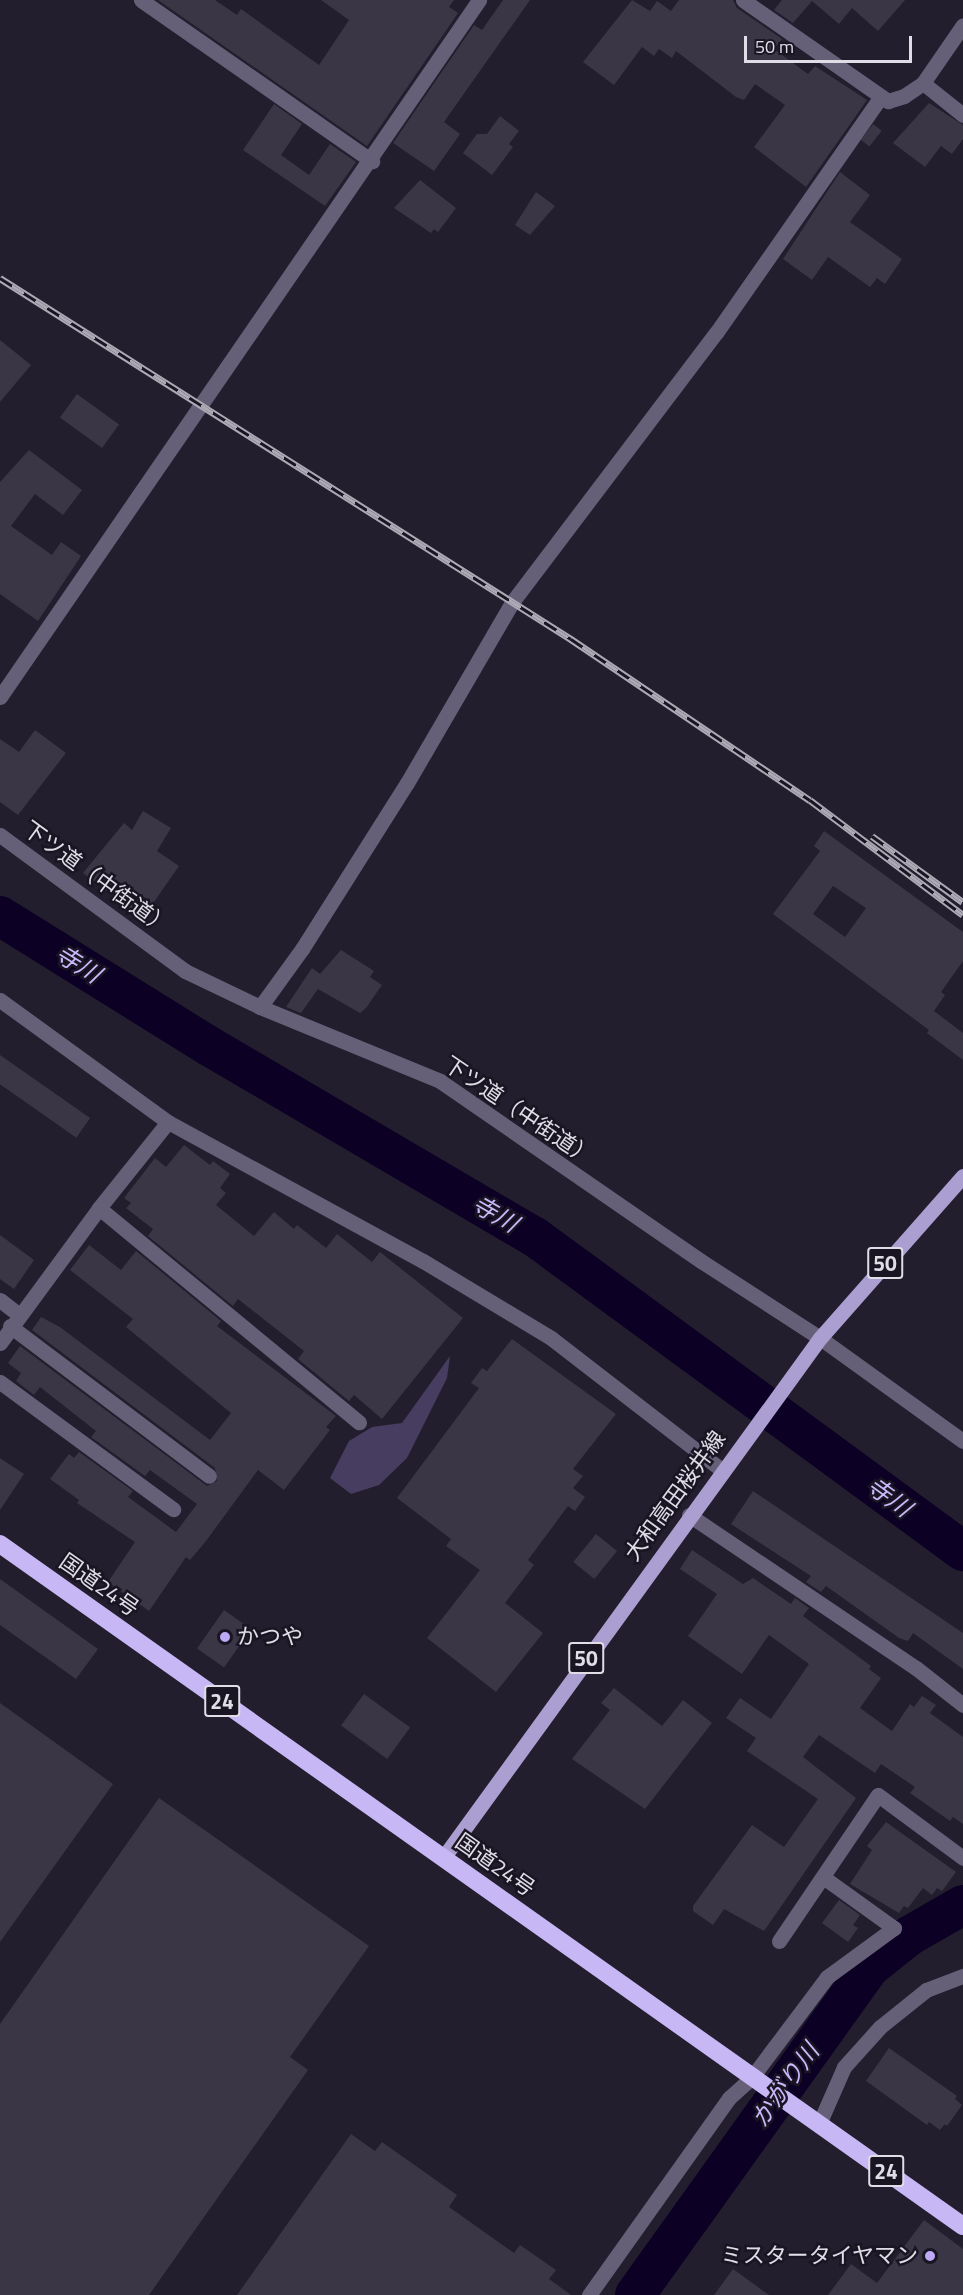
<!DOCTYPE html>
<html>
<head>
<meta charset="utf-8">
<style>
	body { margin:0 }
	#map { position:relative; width:963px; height:2295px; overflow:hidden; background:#221e2d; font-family:"Titillium Web","Noto Sans JP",sans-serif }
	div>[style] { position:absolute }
	.green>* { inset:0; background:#473d61 }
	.river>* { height:40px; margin:-20px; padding:0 20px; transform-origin:20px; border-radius:20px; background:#0c0025 }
	.building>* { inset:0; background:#3a3646; transform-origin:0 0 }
	.minor>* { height:15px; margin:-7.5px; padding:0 7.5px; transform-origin:7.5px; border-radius:7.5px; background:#655f78 }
	.major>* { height:15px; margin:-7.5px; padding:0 7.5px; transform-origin:7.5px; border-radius:7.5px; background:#ab9ed1 }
	.highway>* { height:18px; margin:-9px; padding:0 9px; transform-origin:9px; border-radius:9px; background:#c7b7f5 }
	.rail>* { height:7px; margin-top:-3.5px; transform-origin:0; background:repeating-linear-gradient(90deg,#191523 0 14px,#ada9b5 0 28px); box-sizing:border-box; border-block:2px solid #ada9b5 }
	.dots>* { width:16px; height:16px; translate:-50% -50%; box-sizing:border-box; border:3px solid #191523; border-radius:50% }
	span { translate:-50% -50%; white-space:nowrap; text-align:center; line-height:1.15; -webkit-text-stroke:5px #191523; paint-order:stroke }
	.shield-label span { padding:2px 4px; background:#191523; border:2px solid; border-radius:4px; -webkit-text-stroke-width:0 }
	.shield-label { font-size:21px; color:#e0dde7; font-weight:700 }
	.street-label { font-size:22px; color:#e0dde7 }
	.poi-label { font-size:22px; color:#e0dde7 }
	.left { translate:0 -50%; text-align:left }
	.right { translate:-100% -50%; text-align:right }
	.water-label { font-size:24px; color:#c9b8fa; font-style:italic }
	.scale { position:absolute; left:744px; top:36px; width:168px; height:27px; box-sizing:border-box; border:3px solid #e0dde7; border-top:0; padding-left:8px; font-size:18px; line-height:21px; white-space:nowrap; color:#e0dde7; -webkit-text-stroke:4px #191523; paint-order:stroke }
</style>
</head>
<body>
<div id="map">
	<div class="green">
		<i style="clip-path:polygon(450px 1356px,447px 1378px,407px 1458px,379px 1485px,351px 1494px,330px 1478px,349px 1441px,372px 1427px,402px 1423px)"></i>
	</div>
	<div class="river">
		<i style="left:0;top:916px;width:246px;rotate:31.9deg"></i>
		<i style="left:209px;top:1046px;width:378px;rotate:30.4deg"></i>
		<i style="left:535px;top:1237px;width:531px;rotate:36.27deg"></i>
		<i style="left:635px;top:2295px;width:403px;rotate:-54.4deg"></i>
		<i style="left:870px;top:1967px;width:50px;rotate:-38.5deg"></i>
		<i style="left:909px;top:1936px;width:62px;rotate:-29.9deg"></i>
	</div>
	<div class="building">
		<i style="clip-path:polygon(158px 0,215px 0,237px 15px,241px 9px,319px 65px,349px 20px,321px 0,454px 0,449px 7px,458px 13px,367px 146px)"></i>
		<i style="clip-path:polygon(503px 0,530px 0,444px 122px,460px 134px,434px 171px,393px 143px,474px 25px,482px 30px)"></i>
		<i style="clip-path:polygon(632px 0,650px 11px,657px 1px,671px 11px,679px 0,733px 0,737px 8px,782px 39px,774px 49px,808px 74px,815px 66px,867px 100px,806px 187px,754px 147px,785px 105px,755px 84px,744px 100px,736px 97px,676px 51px,672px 58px,659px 49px,654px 56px,642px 47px,614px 85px,583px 62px)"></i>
		<i style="clip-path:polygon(782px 0,905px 0,878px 31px,852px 8px,839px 24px,812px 1px,793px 23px,774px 10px)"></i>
		<i style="clip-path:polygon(929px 103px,963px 125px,963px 139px,952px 154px,941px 146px,925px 167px,893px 143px)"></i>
		<i style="clip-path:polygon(274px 104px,302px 124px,281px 155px,309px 175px,330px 144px,356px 162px,325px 206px,243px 150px)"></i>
		<i style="clip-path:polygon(500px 116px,519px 131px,509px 144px,513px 147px,492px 175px,463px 153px,477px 134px,487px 134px)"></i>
		<i style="left:873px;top:124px;width:11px;height:20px;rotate:38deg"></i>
		<i style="clip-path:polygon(840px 172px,870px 195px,850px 222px,902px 259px,885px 284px,877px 278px,870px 287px,828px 257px,812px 280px,783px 259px)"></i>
		<i style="clip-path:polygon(420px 180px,456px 208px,438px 232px,434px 229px,431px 233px,394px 208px)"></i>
		<i style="clip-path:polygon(536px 192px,555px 206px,530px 235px,515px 225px)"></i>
		<i style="clip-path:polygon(0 340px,31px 365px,0 402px)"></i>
		<i style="left:77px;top:394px;width:52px;height:29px;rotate:36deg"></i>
		<i style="clip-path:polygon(29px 450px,82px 490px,63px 515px,35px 494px,11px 526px,52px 555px,61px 542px,81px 556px,38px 621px,0 594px,0 482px)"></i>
		<i style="clip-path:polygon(35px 730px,66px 753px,18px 815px,0 802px,0 739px,19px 752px)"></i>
		<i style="clip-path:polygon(143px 811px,171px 828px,157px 851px,179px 866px,142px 919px,83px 873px,124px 823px,132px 830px)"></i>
		<i style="clip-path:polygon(evenodd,824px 831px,963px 932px,963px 961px,941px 992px,945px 995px,934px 1011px,963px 1033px,963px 1060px,927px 1033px,929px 1030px,773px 914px,820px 851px,814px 846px,824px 831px,833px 886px,866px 908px,845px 937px,813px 914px,833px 886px)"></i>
		<i style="clip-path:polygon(341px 950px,374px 971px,370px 977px,382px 985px,366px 1008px,360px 1013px,318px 989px,301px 1013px,286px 1007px,312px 968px,320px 974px)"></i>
		<i style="left:0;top:1055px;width:110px;height:24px;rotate:35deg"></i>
		<i style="clip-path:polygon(184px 1145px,210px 1165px,213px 1161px,230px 1174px,220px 1188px,226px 1193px,216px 1205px,254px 1236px,274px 1212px,294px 1229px,297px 1225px,326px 1248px,337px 1234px,372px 1262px,380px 1252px,463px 1318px,382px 1419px,354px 1395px,349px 1401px,298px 1359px,304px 1351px,238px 1299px,233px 1306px,148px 1236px,153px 1229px,126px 1208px,131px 1203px,124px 1198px,155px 1158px,166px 1167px)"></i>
		<i style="clip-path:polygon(0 1235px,34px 1260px,14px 1289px,0 1279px)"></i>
		<i style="clip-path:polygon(89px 1245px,121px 1270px,136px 1251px,221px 1321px,217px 1326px,336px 1416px,326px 1427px,330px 1430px,284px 1490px,258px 1470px,206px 1541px,190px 1560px,186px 1557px,149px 1611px,108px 1582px,135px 1542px,77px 1503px,79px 1500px,50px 1479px,69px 1454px,74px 1458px,79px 1452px,133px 1491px,128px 1497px,176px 1532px,197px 1504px,150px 1470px,145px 1476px,91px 1437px,96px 1431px,40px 1387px,34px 1395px,16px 1381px,21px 1373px,8px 1363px,20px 1346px,207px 1486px,217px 1481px,215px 1468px,32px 1330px,41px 1317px,60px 1327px,210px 1440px,231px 1413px,126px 1327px,133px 1319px,70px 1270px)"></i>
		<i style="clip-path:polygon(512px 1339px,616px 1414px,573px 1469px,583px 1476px,573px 1488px,585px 1497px,575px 1511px,568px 1506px,528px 1560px,534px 1565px,505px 1603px,543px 1633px,496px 1692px,427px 1638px,480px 1570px,446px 1546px,451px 1539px,397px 1498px,479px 1388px,471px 1383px,482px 1368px,487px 1371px)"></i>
		<i style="clip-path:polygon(0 1458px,24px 1474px,0 1510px)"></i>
		<i style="clip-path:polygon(753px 1491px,963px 1633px,963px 1669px,913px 1633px,908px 1641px,899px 1638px,826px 1586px,821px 1592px,806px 1582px,811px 1576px,731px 1524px)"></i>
		<i style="left:596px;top:1534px;width:27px;height:36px;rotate:39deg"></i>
		<i style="clip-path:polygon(692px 1550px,743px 1584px,753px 1578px,791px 1604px,795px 1598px,809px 1608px,803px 1616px,871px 1666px,869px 1669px,881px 1678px,860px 1708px,892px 1731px,910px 1704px,914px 1707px,922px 1696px,936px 1705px,930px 1713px,963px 1737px,963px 1824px,953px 1817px,950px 1821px,910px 1793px,915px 1787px,881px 1764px,875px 1773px,819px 1735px,803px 1757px,856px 1798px,764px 1931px,724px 1909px,713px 1925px,693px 1911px,693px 1906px,752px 1825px,784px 1847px,818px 1799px,747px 1751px,756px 1738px,726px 1718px,740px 1698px,771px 1719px,809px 1664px,769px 1635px,742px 1674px,688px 1636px,717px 1594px,680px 1569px)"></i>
		<i style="clip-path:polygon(0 1579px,98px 1649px,76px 1679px,0 1625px)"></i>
		<i style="left:224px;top:1610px;width:33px;height:47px;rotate:35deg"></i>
		<i style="clip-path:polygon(614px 1688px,662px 1726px,683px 1700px,712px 1723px,645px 1809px,572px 1759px,610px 1710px,601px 1703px)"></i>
		<i style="left:364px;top:1694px;width:57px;height:39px;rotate:36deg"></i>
		<i style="clip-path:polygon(0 1703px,113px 1784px,0 1942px)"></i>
		<i style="clip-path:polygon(159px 1798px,369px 1946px,290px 2057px,308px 2070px,149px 2295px,0 2295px,0 2024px)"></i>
		<i style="clip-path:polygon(886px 1822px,956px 1872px,942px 1891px,937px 1888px,932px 1895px,923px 1888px,908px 1908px,904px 1906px,899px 1913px,850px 1884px,872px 1850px,867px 1846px)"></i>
		<i style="clip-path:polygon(839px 1900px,860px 1915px,853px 1925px,858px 1928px,848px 1942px,822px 1923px)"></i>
		<i style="clip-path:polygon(889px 2048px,957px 2096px,955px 2099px,962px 2105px,947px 2126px,945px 2124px,940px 2130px,929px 2122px,927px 2125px,866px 2081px)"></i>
		<i style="clip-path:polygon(351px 2134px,375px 2151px,382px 2142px,457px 2195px,449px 2207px,514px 2253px,520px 2245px,556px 2270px,549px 2279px,571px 2295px,237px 2295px)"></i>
		<i style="clip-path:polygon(924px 2220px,963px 2249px,963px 2295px,828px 2295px,851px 2264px,877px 2283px)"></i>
		<i style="clip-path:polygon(733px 2269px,769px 2295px,714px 2295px)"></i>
	</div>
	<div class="minor">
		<i style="left:141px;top:0;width:282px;rotate:34.9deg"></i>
		<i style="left:743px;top:0;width:177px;rotate:34.9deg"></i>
		<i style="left:888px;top:101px;width:17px;rotate:-17deg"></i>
		<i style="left:904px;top:96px;width:23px;rotate:-34deg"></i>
		<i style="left:923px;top:83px;width:70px;rotate:-55.4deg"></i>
		<i style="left:923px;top:83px;width:51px;rotate:38.7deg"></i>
		<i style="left:0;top:697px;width:846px;rotate:-55.5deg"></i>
		<i style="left:0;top:835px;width:230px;rotate:36.3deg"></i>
		<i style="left:185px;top:971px;width:83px;rotate:25.6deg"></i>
		<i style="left:260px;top:1007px;width:195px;rotate:22.3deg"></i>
		<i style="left:440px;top:1081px;width:317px;rotate:34.6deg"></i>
		<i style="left:701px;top:1261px;width:142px;rotate:32.9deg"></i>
		<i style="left:820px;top:1338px;width:176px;rotate:35.8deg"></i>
		<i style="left:0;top:1000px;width:208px;rotate:36deg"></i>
		<i style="left:168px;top:1122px;width:290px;rotate:28.6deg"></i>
		<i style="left:423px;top:1261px;width:149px;rotate:31deg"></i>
		<i style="left:551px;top:1338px;width:216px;rotate:37.7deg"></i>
		<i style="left:260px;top:1007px;width:72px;rotate:-54.1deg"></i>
		<i style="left:302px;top:949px;width:196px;rotate:-57.7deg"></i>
		<i style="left:407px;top:783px;width:211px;rotate:-59.8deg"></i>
		<i style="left:513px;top:601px;width:336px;rotate:-52.9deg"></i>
		<i style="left:716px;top:333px;width:287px;rotate:-55.1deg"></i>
		<i style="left:99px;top:1208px;width:110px;rotate:-51.3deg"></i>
		<i style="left:0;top:1300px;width:24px;rotate:38deg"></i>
		<i style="left:10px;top:1326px;width:249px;rotate:37deg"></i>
		<i style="left:0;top:1343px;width:167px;rotate:-53.7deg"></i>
		<i style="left:99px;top:1208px;width:337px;rotate:39.5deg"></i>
		<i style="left:0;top:1382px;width:215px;rotate:36.3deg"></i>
		<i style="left:689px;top:1515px;width:274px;rotate:34deg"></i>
		<i style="left:916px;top:1668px;width:60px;rotate:38.2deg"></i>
		<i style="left:779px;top:1941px;width:176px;rotate:-55.9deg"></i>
		<i style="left:878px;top:1795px;width:106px;rotate:36.5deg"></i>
		<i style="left:819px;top:2124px;width:62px;rotate:-66.3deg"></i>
		<i style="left:844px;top:2067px;width:54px;rotate:-48deg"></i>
		<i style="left:880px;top:2027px;width:59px;rotate:-38.8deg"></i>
		<i style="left:926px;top:1990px;width:40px;rotate:-21deg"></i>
		<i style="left:589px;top:2295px;width:242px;rotate:-54.6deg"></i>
		<i style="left:729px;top:2098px;width:31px;rotate:-42deg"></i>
		<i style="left:752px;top:2077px;width:125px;rotate:-53.1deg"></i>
		<i style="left:827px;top:1977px;width:83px;rotate:-36.2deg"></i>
		<i style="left:894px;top:1928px;width:87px;rotate:-144.3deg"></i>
	</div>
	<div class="major">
		<i style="left:443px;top:1858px;width:642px;rotate:-54.06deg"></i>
		<i style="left:820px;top:1338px;width:216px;rotate:-48.6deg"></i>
	</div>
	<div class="highway">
		<i style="left:0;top:1544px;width:1180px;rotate:35.31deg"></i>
	</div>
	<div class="rail">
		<i style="left:0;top:278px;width:676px;rotate:32.3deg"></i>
		<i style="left:571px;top:639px;width:288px;rotate:34deg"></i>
		<i style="left:810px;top:800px;width:191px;rotate:36.9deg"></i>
		<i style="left:872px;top:836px;width:112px;rotate:36deg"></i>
	</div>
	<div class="dots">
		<i style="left:225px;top:1637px;background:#bda9f5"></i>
		<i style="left:930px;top:2256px;background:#bda9f5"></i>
	</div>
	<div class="shield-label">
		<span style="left:885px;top:1263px">50</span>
		<span style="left:586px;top:1658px">50</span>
		<span style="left:222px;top:1701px">24</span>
		<span style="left:886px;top:2171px">24</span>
	</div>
	<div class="street-label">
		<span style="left:97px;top:878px;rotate:36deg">下ツ道（中街道）</span>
		<span style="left:519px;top:1111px;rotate:34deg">下ツ道（中街道）</span>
		<span style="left:675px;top:1496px;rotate:-54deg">大和高田桜井線</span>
		<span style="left:99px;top:1585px;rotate:35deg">国道24号</span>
		<span style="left:495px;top:1865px;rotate:35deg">国道24号</span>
	</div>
	<div class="poi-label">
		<span class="left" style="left:237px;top:1637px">かつや</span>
		<span class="right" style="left:918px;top:2256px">ミスタータイヤマン</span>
	</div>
	<div class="water-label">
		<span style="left:78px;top:964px;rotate:32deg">寺川</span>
		<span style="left:495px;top:1214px;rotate:30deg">寺川</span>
		<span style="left:889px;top:1497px;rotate:36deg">寺川</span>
		<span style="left:785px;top:2085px;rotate:-54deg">かがり川</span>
	</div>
	<div class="scale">50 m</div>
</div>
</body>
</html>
